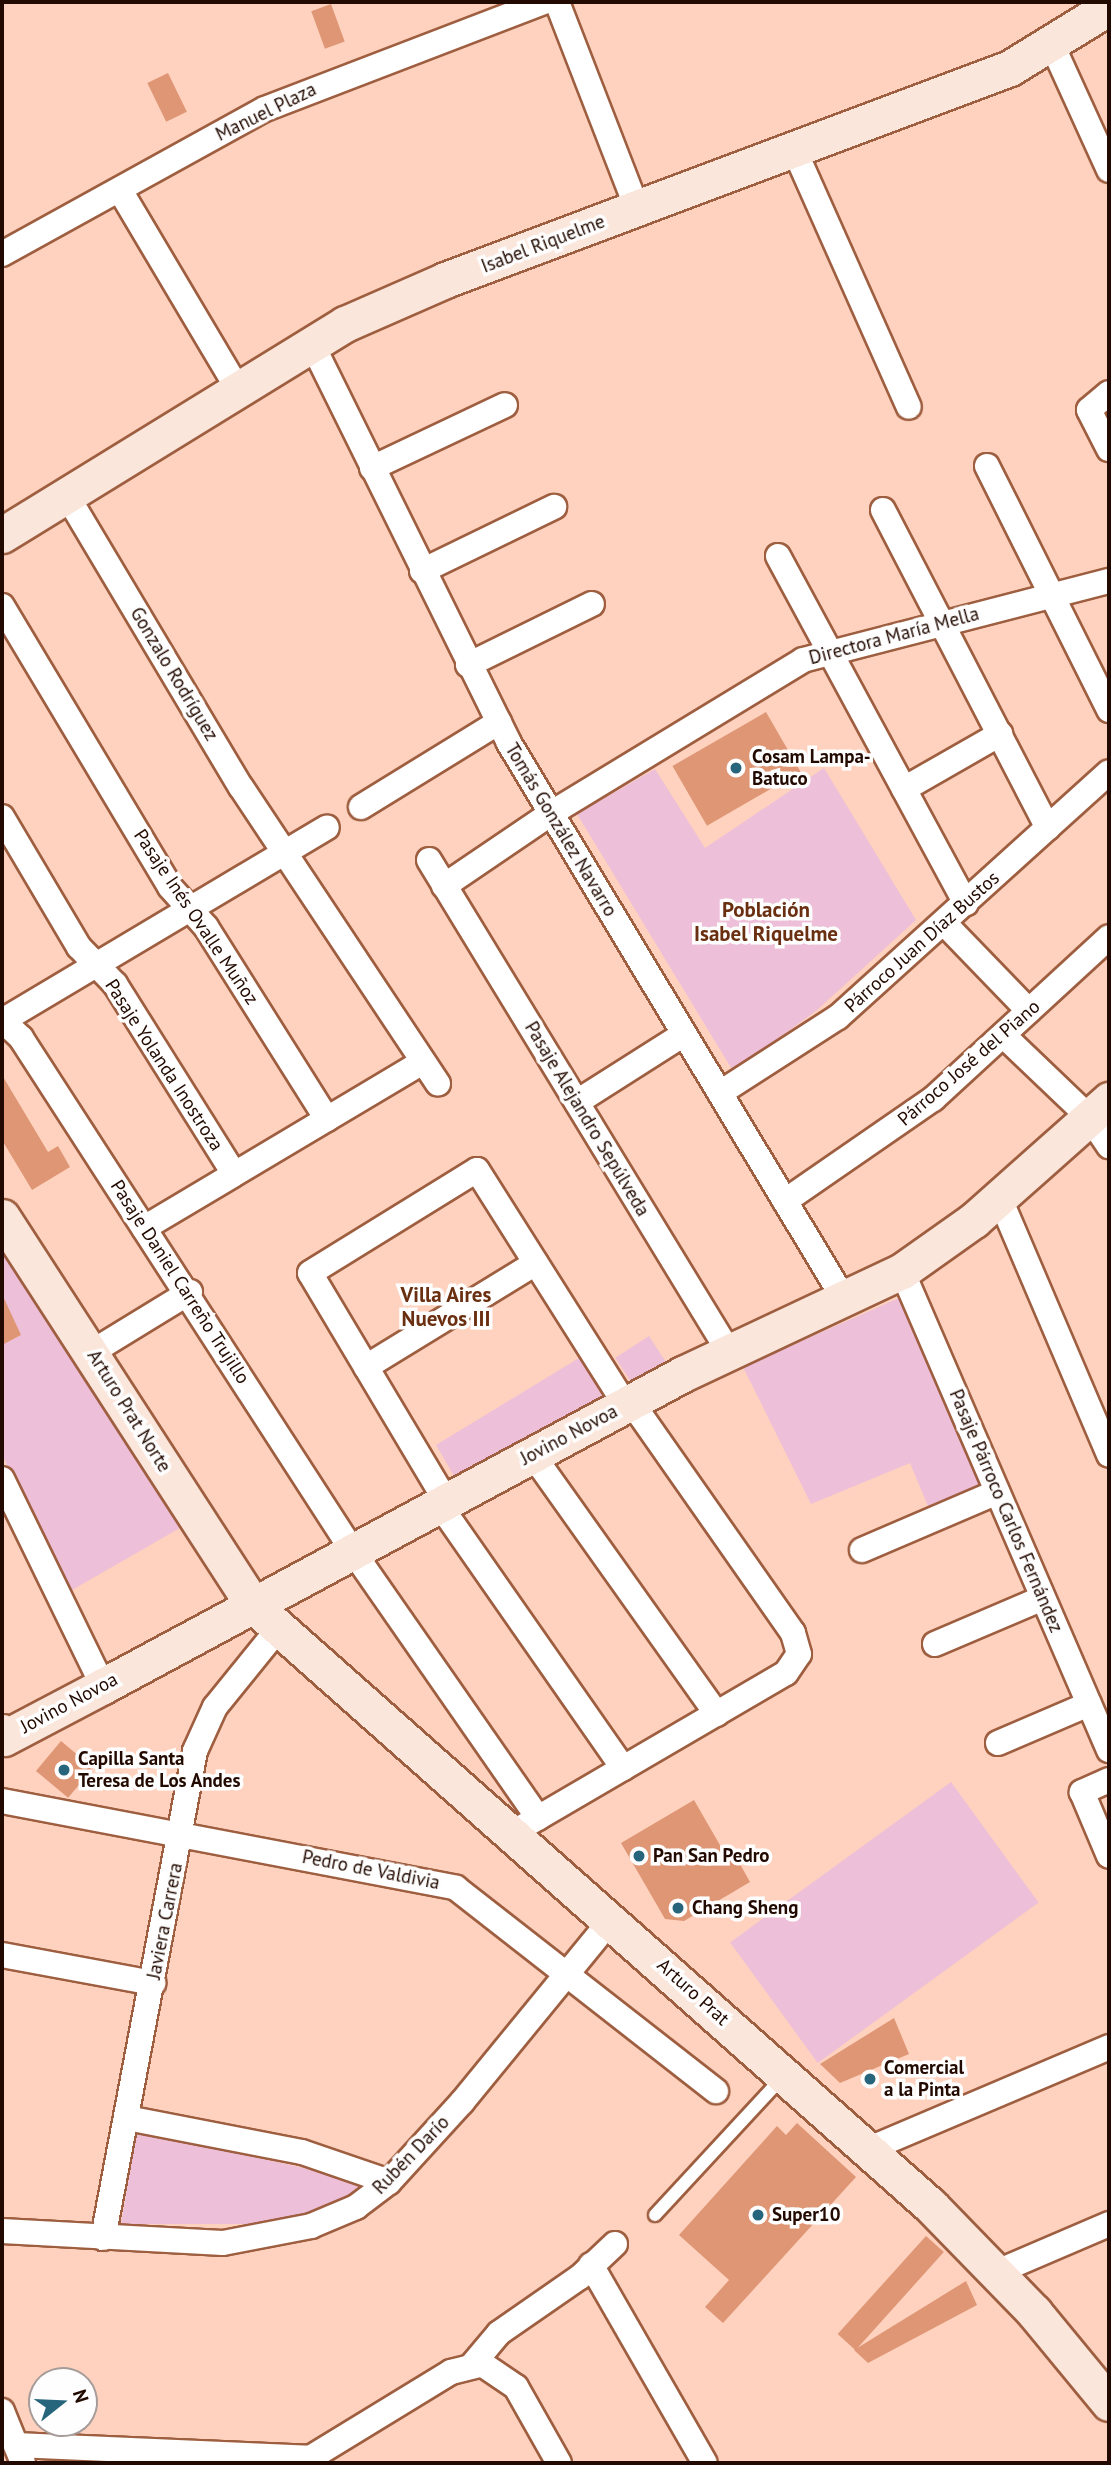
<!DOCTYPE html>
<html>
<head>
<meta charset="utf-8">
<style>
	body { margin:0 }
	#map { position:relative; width:1111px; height:2465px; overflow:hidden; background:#fed2be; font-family:"PT Sans",sans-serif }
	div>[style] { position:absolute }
	.green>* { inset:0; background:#edbfd8; transform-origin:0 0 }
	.building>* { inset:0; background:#df9675; transform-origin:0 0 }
	.roads { filter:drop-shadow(2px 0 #9e5e40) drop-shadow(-2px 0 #9e5e40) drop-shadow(0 2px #9e5e40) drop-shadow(0 -2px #9e5e40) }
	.lane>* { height:12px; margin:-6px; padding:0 6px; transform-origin:6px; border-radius:6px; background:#fff }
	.street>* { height:24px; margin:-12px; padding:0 12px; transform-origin:12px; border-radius:12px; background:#fff }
	.secondary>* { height:35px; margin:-17.5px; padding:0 17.5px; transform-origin:17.5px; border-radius:17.5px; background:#fbe6dc }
	.dots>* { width:19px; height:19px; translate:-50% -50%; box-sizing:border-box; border:4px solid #fefefe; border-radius:50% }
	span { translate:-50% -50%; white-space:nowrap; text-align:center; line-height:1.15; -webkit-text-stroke:7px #fefefe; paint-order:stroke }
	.street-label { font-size:19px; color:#220a01 }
	.poi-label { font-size:19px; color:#220a01; font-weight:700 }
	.left { translate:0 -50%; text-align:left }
	.neighbourhood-label { font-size:21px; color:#6a2f10; font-weight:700 }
	.frame { position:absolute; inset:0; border:4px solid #220a01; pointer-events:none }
	.north { position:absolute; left:28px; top:2367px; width:70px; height:70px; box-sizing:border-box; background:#fefefe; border:2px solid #a69c99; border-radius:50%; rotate:72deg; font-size:19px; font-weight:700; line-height:28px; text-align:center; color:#220a01 }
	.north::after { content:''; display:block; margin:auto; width:24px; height:32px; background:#26657b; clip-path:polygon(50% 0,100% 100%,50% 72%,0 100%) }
</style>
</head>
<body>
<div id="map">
	<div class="green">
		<i style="clip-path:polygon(824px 768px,916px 920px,816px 1011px,733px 1071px,577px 814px,655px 769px,705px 848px)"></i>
		<i style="clip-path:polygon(2px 1243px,180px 1528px,65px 1594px,2px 1454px)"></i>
		<i style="clip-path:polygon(899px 1298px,984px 1489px,930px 1511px,910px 1463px,811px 1504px,743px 1367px)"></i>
		<i style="left:649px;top:1336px;width:30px;height:40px;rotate:57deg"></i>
		<i style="clip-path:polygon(579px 1358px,604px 1395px,454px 1476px,436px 1445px)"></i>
		<i style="left:951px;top:1782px;width:149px;height:273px;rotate:54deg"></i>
		<i style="clip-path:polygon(137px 2131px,330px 2174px,366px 2185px,315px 2216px,253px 2224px,121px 2224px)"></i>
	</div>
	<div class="building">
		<i style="left:331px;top:4px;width:40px;height:21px;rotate:70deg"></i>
		<i style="left:168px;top:73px;width:43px;height:23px;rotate:64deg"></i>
		<i style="left:766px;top:712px;width:69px;height:108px;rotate:60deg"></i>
		<i style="clip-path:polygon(2px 1075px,48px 1152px,58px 1146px,70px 1167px,32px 1190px,2px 1140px)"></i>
		<i style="clip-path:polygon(2px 1294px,21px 1335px,2px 1345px)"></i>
		<i style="left:61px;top:1741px;width:42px;height:39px;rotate:40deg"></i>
		<i style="clip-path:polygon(694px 1800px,728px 1859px,735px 1855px,750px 1882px,684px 1921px,665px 1919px,621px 1843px)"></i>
		<i style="clip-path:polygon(894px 2018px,909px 2054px,840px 2083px,820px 2064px)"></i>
		<i style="clip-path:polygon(797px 2123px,856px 2177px,723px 2323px,705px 2307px,729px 2280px,679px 2235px,777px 2126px,786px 2135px)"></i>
		<i style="left:926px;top:2236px;width:24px;height:132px;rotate:42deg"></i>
		<i style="clip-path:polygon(966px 2281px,977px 2305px,868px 2363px,854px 2350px)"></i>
	</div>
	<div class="roads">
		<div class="lane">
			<i style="left:655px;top:2215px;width:188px;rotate:-47.2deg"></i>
		</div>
		<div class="street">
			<i style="left:557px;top:2px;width:221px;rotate:68.8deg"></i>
			<i style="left:1053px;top:47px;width:135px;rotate:65.5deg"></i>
			<i style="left:794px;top:149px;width:282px;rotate:66deg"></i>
			<i style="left:121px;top:192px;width:226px;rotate:59.3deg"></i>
			<i style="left:2px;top:254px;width:300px;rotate:-28.9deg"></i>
			<i style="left:265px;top:109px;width:299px;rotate:-21deg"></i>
			<i style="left:311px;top:342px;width:447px;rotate:63.7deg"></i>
			<i style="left:509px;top:743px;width:649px;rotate:58.93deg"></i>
			<i style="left:1109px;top:393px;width:26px;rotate:140deg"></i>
			<i style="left:1089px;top:410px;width:44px;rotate:62.9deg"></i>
			<i style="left:987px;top:466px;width:273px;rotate:63.4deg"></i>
			<i style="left:372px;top:468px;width:147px;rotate:-25.3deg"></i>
			<i style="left:66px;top:494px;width:341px;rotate:59.2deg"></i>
			<i style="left:241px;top:787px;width:356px;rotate:56.4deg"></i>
			<i style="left:883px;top:510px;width:358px;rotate:62.6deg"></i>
			<i style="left:778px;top:556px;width:395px;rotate:61.6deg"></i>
			<i style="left:422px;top:571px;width:147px;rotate:-25.9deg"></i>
			<i style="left:2px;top:606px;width:327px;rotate:59.1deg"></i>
			<i style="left:170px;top:887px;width:54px;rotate:48deg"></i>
			<i style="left:206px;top:927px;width:227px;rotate:57.8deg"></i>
			<i style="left:468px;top:665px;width:138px;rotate:-26.2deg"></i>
			<i style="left:904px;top:789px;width:111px;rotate:-29.8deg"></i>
			<i style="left:361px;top:807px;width:162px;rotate:-31.6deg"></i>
			<i style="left:2px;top:817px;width:151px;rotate:59.4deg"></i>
			<i style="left:79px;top:947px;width:52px;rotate:45.8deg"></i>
			<i style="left:115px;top:984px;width:224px;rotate:57.9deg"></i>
			<i style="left:429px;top:860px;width:576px;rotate:58.63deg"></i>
			<i style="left:444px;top:886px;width:128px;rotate:-34.2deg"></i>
			<i style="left:550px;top:814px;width:296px;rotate:-31.3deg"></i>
			<i style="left:803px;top:660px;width:316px;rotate:-14.5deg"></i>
			<i style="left:944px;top:923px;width:122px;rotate:46deg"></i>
			<i style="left:2px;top:1020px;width:26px;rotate:43deg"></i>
			<i style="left:21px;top:1038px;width:610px;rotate:57.12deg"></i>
			<i style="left:352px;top:1550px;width:326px;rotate:55.2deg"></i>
			<i style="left:2px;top:1021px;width:378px;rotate:-30.8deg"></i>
			<i style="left:1003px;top:1035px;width:120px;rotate:43.7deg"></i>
			<i style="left:1090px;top:1118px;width:34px;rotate:56deg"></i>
			<i style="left:720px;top:1093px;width:140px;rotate:-32.8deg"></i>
			<i style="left:838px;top:1017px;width:365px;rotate:-42.1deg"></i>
			<i style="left:577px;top:1102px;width:127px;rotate:-32.4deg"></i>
			<i style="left:1000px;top:1199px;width:278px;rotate:66.9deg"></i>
			<i style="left:785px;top:1201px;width:180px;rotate:-34.6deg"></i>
			<i style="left:933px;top:1099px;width:239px;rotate:-42.6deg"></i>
			<i style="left:144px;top:1228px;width:324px;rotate:-30.8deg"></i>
			<i style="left:902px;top:1271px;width:522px;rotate:66.63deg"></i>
			<i style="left:92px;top:1352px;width:115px;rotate:-31.5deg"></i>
			<i style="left:366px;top:1367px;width:199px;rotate:-31.5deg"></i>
			<i style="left:532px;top:1454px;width:319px;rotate:54.6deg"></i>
			<i style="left:2px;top:1479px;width:230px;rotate:64deg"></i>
			<i style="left:446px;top:1501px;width:265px;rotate:-120.8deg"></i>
			<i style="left:310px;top:1273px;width:196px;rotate:-31.7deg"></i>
			<i style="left:477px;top:1170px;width:277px;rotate:57.7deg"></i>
			<i style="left:439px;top:1504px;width:322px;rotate:55.1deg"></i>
			<i style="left:862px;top:1550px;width:147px;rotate:-23.2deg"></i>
			<i style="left:935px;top:1644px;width:117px;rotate:-23.1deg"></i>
			<i style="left:998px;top:1743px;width:99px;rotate:-23.2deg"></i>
			<i style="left:1109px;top:1780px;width:30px;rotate:156deg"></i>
			<i style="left:1082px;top:1792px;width:69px;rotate:67.1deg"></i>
			<i style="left:2px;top:1801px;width:462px;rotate:10.8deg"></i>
			<i style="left:456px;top:1888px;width:330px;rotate:38deg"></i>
			<i style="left:524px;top:1826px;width:303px;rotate:-30.3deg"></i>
			<i style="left:786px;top:1673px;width:23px;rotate:-56deg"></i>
			<i style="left:799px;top:1654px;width:22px;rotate:-106deg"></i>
			<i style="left:793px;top:1633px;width:282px;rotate:-125deg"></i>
			<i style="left:2px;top:1955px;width:154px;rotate:10.5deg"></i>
			<i style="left:127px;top:2118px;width:178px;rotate:11deg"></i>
			<i style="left:302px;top:2152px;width:92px;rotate:19deg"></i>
			<i style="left:869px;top:2149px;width:261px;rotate:-23deg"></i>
			<i style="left:2px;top:2231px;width:221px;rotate:3.1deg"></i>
			<i style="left:223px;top:2243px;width:90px;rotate:-10.9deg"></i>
			<i style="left:311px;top:2226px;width:49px;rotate:-22.9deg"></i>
			<i style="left:356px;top:2207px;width:41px;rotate:-37.1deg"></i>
			<i style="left:389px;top:2182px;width:108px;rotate:-47.6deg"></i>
			<i style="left:462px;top:2102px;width:237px;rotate:-50.7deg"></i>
			<i style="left:103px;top:2238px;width:496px;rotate:-79.3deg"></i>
			<i style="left:195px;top:1751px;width:48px;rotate:-65.6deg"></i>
			<i style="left:215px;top:1707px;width:102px;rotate:-51deg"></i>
			<i style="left:591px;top:2265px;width:228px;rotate:60.1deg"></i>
			<i style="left:997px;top:2272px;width:122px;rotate:-23.2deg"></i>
			<i style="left:473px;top:2364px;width:40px;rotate:-50deg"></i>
			<i style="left:499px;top:2333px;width:98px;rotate:-34.7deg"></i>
			<i style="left:580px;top:2277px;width:48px;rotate:-43.3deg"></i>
			<i style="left:2px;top:2411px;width:56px;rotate:68deg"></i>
			<i style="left:16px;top:2445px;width:293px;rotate:2.5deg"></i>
			<i style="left:302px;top:2463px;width:175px;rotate:-31.4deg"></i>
			<i style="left:451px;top:2372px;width:32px;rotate:-14deg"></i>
			<i style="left:482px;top:2364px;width:41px;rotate:34.1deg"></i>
			<i style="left:516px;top:2387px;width:87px;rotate:60.5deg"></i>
		</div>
		<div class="secondary">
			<i style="left:2px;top:535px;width:403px;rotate:-31.6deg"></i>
			<i style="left:345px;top:324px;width:109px;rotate:-23.7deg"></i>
			<i style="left:445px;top:280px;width:603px;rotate:-20.57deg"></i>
			<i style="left:1010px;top:68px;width:116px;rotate:-31.6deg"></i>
			<i style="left:2px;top:1217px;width:463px;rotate:57.1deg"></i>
			<i style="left:254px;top:1606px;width:905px;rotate:41.55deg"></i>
			<i style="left:931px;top:2206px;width:148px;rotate:45.8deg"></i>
			<i style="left:1034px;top:2312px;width:118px;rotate:50.5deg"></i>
			<i style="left:2px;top:1732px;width:6px;rotate:72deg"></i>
			<i style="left:4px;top:1738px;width:112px;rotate:-27.7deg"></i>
			<i style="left:103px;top:1686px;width:659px;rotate:-28.28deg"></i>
			<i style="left:683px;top:1374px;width:242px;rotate:-25.2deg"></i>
			<i style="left:902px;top:1271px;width:88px;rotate:-35.3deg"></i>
			<i style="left:974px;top:1220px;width:181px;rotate:-41.6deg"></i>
		</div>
	</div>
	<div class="dots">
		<i style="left:736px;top:768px;background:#26657b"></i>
		<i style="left:64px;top:1770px;background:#26657b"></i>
		<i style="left:639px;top:1856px;background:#26657b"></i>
		<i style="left:678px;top:1908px;background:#26657b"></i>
		<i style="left:870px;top:2079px;background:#26657b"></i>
		<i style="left:758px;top:2215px;background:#26657b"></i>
	</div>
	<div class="street-label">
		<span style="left:266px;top:112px;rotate:-26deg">Manuel Plaza</span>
		<span style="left:543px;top:244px;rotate:-21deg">Isabel Riquelme</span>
		<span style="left:894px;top:636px;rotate:-15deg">Directora María Mella</span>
		<span style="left:174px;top:674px;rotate:59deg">Gonzalo Rodríguez</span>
		<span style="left:561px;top:830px;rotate:59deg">Tomás González Navarro</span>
		<span style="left:196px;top:917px;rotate:56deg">Pasaje Inés Ovalle Muñoz</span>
		<span style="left:922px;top:942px;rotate:-42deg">Párroco Juan Díaz Bustos</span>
		<span style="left:969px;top:1063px;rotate:-41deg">Párroco José del Piano</span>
		<span style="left:164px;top:1065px;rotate:57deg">Pasaje Yolanda Inostroza</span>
		<span style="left:587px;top:1119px;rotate:59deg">Pasaje Alejandro Sepúlveda</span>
		<span style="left:180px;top:1282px;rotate:57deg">Pasaje Daniel Carreño Trujillo</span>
		<span style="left:129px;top:1411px;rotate:58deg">Arturo Prat Norte</span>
		<span style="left:569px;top:1435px;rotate:-28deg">Jovino Novoa</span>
		<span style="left:1006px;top:1511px;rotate:67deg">Pasaje Párroco Carlos Fernández</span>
		<span style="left:69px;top:1703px;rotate:-28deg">Jovino Novoa</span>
		<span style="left:371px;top:1870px;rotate:11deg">Pedro de Valdivia</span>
		<span style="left:165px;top:1921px;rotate:-79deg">Javiera Carrera</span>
		<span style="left:693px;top:1992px;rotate:42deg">Arturo Prat</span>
		<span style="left:411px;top:2155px;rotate:-46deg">Rubén Darío</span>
	</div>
	<div class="poi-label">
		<span class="left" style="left:752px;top:768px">Cosam Lampa-<br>Batuco</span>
		<span class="left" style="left:78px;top:1770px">Capilla Santa<br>Teresa de Los Andes</span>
		<span class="left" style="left:653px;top:1856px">Pan San Pedro</span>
		<span class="left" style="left:692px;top:1908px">Chang Sheng</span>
		<span class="left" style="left:884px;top:2079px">Comercial<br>a la Pinta</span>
		<span class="left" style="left:772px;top:2215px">Super10</span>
	</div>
	<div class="neighbourhood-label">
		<span style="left:766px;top:922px">Población<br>Isabel Riquelme</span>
		<span style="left:446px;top:1307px">Villa Aires<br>Nuevos III</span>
	</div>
	<div class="frame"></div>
	<div class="north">N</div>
</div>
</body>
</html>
